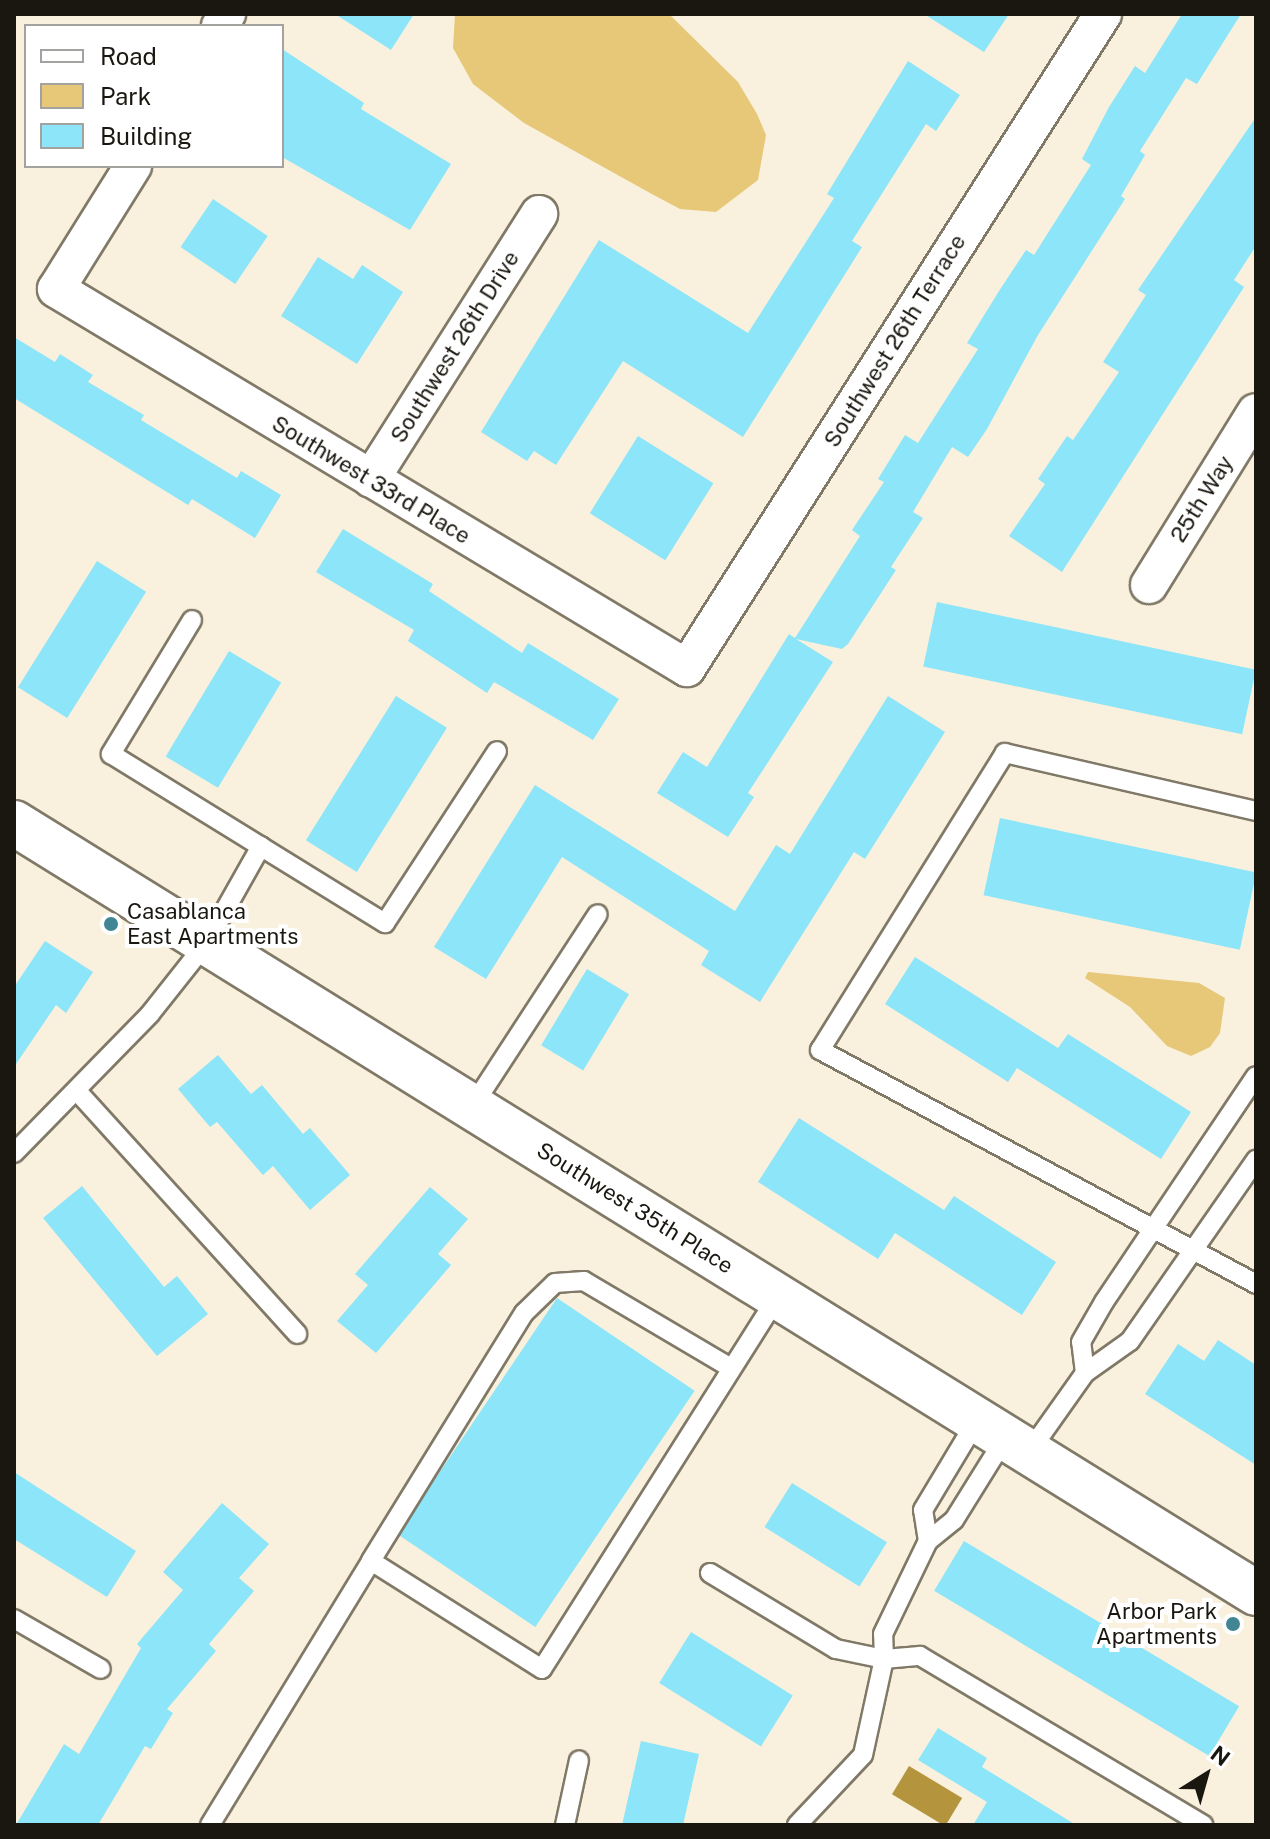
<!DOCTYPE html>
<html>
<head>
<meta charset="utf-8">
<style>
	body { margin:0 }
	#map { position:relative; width:1270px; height:1839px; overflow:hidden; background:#f9f1dd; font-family:"Public Sans",sans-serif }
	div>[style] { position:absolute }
	.green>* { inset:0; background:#e6c878 }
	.water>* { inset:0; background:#b4953d; transform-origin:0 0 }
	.building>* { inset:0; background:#8ce5f9; transform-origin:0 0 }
	.roads { filter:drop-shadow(2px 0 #807967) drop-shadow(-2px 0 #807967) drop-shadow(0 2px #807967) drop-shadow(0 -2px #807967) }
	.lane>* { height:18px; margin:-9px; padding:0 9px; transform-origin:9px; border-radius:9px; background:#fff }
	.street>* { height:36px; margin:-18px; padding:0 18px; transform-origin:18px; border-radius:18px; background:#fff }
	.secondary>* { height:44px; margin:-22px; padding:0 22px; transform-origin:22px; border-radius:22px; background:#fff }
	.dots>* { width:22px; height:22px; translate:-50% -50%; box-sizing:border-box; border:4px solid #fff; border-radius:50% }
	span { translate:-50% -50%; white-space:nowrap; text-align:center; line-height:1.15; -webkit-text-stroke:8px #fff; paint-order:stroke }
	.street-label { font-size:22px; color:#1a1710 }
	.poi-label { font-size:22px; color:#1a1710 }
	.left { translate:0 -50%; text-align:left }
	.right { translate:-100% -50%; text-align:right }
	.frame { position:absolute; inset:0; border:16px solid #1a1710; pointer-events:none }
	.legend { position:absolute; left:24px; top:24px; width:260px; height:144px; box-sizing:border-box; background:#fff; border:2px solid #a3a29f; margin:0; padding:10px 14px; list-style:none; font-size:24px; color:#1a1710 }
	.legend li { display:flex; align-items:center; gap:16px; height:40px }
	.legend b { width:40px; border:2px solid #a3a29f }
	.north { position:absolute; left:1166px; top:1735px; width:80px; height:80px; -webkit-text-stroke:6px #fff; paint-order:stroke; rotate:37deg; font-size:22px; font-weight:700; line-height:32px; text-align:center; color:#1a1710 }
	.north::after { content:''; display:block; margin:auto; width:28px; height:36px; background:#1a1710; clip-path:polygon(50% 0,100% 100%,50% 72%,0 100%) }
</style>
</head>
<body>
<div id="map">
	<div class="green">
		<i style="clip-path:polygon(455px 14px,669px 14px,738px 82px,757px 114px,766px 135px,758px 180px,716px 212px,680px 209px,650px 193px,524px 123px,473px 84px,453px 48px)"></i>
		<i style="clip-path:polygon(1088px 972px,1199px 983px,1225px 998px,1220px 1033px,1210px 1047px,1191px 1056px,1167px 1046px,1130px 1007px,1085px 978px)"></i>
	</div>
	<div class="water">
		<i style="left:909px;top:1766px;width:62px;height:33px;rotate:31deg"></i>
	</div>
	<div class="building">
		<i style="clip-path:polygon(335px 14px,414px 14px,391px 50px)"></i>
		<i style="clip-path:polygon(924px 14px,1009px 14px,984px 52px)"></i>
		<i style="clip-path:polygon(1182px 14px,1241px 14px,1197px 84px,1186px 78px,1140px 151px,1145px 155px,1121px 196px,1125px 199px,1038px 335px,987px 429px,968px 457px,952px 447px,913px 512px,923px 518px,891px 567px,896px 570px,848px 644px,842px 649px,796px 639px,833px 662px,748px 793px,754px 797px,728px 837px,657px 793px,683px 752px,707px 767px,789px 634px,795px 638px,860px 536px,852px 530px,884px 482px,878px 479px,905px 435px,918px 443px,978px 349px,967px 343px,999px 291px,1026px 250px,1034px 255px,1091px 165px,1082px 159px,1109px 107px,1135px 66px,1145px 73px)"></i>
		<i style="clip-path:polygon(282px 49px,364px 103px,361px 109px,451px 164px,410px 230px,282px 157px)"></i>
		<i style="clip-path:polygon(908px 61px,960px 95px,936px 131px,926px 124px,852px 241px,862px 247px,743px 437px,623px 361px,556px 465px,534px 451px,527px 461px,481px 432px,599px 240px,748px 333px,834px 198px,827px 194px)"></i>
		<i style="clip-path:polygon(1256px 117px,1256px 246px,1234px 280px,1244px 287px,1062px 572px,1009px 536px,1045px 484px,1038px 479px,1067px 436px,1073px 440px,1119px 372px,1103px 362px,1146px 295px,1138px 290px)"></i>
		<i style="left:213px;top:199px;width:66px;height:58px;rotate:34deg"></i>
		<i style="clip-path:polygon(318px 257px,353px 279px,362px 265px,403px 292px,357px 364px,281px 316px)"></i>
		<i style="clip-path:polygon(14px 337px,55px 362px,60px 354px,93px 375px,88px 382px,144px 415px,141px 420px,237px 478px,241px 471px,281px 495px,255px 538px,192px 499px,188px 505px,14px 398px)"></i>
		<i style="left:638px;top:436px;width:89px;height:91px;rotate:32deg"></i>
		<i style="clip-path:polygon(343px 529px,433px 584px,429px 591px,522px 653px,528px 643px,619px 699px,593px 740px,494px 682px,487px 693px,408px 641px,414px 630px,316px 572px)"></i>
		<i style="left:97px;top:561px;width:58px;height:149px;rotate:32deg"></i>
		<i style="left:937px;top:602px;width:326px;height:66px;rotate:12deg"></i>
		<i style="left:229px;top:651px;width:61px;height:123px;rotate:31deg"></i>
		<i style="left:396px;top:696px;width:60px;height:170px;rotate:32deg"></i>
		<i style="clip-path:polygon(888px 696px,945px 732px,865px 859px,854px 852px,760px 1002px,701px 965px,709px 951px,562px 857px,486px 979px,434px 947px,535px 785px,735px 911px,776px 845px,790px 854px)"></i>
		<i style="left:1000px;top:818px;width:262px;height:79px;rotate:12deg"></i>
		<i style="clip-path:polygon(45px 941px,93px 972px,66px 1013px,56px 1005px,14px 1067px,14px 987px)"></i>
		<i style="clip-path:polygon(915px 957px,1058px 1048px,1068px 1034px,1191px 1112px,1161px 1159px,1017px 1068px,1008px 1082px,885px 1004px)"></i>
		<i style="left:587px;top:969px;width:49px;height:89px;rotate:31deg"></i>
		<i style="clip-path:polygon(218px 1055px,251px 1094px,262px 1085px,303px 1134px,310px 1128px,350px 1175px,310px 1210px,273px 1166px,263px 1175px,217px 1122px,210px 1127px,178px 1089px)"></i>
		<i style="clip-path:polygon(799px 1118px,944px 1210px,954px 1196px,1056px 1262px,1022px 1315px,895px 1233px,878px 1259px,758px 1182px)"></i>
		<i style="clip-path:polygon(82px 1186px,164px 1287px,177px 1276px,208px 1314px,157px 1356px,43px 1218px)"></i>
		<i style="clip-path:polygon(430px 1187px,468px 1219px,438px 1254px,451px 1265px,376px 1353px,337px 1321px,368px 1285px,355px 1274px)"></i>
		<i style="left:557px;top:1298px;width:166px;height:285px;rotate:34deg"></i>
		<i style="clip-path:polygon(1218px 1340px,1256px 1365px,1256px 1465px,1145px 1394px,1178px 1344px,1204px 1361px)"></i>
		<i style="clip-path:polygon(14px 1472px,136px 1551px,107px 1597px,14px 1539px)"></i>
		<i style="left:792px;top:1483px;width:112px;height:52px;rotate:32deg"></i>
		<i style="clip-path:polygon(222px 1503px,269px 1544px,239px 1578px,254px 1591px,209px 1644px,216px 1651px,167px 1709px,173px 1713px,151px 1749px,145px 1746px,98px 1825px,16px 1825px,64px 1744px,79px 1754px,141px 1648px,137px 1644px,183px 1590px,163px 1572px)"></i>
		<i style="left:964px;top:1541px;width:321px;height:58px;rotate:31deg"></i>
		<i style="left:691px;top:1632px;width:120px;height:60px;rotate:32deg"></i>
		<i style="clip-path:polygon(938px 1728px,987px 1758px,982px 1767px,1076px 1825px,973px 1825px,987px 1802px,918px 1760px)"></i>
		<i style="clip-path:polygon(641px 1741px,699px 1754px,683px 1825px,622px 1825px)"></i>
	</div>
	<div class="roads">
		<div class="lane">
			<i style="left:192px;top:620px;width:157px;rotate:121.2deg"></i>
			<i style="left:111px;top:754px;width:322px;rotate:31.7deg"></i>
			<i style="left:385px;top:923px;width:205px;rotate:-56.9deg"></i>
			<i style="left:1256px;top:811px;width:258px;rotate:-167deg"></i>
			<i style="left:1005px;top:753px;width:350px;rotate:121.9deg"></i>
			<i style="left:820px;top:1050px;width:495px;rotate:28.2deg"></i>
			<i style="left:77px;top:1091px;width:328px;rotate:47.8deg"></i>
			<i style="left:472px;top:1107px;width:230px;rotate:-56.9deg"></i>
			<i style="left:14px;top:1153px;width:194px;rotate:-45.6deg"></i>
			<i style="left:150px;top:1014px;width:92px;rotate:-51.6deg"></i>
			<i style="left:207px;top:942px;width:110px;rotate:-60.6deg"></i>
			<i style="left:731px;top:1368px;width:171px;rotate:-149.4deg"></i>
			<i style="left:584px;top:1281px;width:29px;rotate:176deg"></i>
			<i style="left:555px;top:1283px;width:43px;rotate:135.9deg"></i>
			<i style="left:524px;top:1313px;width:291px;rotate:121.7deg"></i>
			<i style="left:371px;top:1561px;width:202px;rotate:32.3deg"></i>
			<i style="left:542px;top:1669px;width:441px;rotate:-57.7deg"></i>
			<i style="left:1085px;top:1373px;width:31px;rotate:-97deg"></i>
			<i style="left:1081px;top:1342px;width:46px;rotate:-60.1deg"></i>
			<i style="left:1104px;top:1302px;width:272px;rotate:-56.1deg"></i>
			<i style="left:1029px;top:1452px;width:97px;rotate:-54.7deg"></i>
			<i style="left:1085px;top:1373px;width:55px;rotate:-35.4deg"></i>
			<i style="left:1130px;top:1341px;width:221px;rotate:-55.2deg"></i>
			<i style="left:928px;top:1541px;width:31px;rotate:-99deg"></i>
			<i style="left:923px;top:1510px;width:105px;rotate:-59deg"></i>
			<i style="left:710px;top:1573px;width:147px;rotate:31.1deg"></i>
			<i style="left:836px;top:1649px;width:49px;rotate:11.8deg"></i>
			<i style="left:884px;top:1659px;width:36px;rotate:-5deg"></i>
			<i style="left:920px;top:1656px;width:330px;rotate:30.8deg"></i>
			<i style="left:14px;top:1619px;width:100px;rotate:29.9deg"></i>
			<i style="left:210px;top:1825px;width:309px;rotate:-58.6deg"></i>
			<i style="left:565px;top:1825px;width:66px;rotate:-77.8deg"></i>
			<i style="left:797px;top:1825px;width:96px;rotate:-46.7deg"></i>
			<i style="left:863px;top:1755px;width:98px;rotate:-77.7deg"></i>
			<i style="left:884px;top:1659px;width:25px;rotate:-92deg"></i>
			<i style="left:883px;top:1634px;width:103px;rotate:-64.2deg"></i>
			<i style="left:928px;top:1541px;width:33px;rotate:-39deg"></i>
			<i style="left:954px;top:1520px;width:97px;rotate:-58.1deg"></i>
		</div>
		<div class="street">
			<i style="left:220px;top:26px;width:14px;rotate:-60deg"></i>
			<i style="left:133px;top:166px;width:145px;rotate:122deg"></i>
			<i style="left:56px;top:289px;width:736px;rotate:30.99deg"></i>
			<i style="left:687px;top:668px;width:775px;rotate:-57.54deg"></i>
			<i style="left:371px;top:479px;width:314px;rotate:-57.6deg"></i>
			<i style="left:1149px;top:585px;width:203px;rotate:-58.3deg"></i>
		</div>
		<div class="secondary">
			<i style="left:14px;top:823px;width:1461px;rotate:31.8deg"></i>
		</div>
	</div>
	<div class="dots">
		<i style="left:111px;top:924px;background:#428695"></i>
		<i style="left:1233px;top:1624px;background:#428695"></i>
	</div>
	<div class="street-label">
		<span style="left:895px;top:341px;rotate:-58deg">Southwest 26th Terrace</span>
		<span style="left:455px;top:347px;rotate:-58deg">Southwest 26th Drive</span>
		<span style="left:371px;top:480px;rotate:31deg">Southwest 33rd Place</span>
		<span style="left:1202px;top:499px;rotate:-58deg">25th Way</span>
		<span style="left:635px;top:1208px;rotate:32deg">Southwest 35th Place</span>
	</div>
	<div class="poi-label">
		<span class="left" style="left:127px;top:924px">Casablanca<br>East Apartments</span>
		<span class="right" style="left:1217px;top:1624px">Arbor Park<br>Apartments</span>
	</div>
	<div class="frame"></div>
	<ul class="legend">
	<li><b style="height:10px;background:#fff"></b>Road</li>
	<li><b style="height:22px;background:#e6c878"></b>Park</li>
	<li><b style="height:22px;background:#8ce5f9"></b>Building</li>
	</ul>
	<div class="north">N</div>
</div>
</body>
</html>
